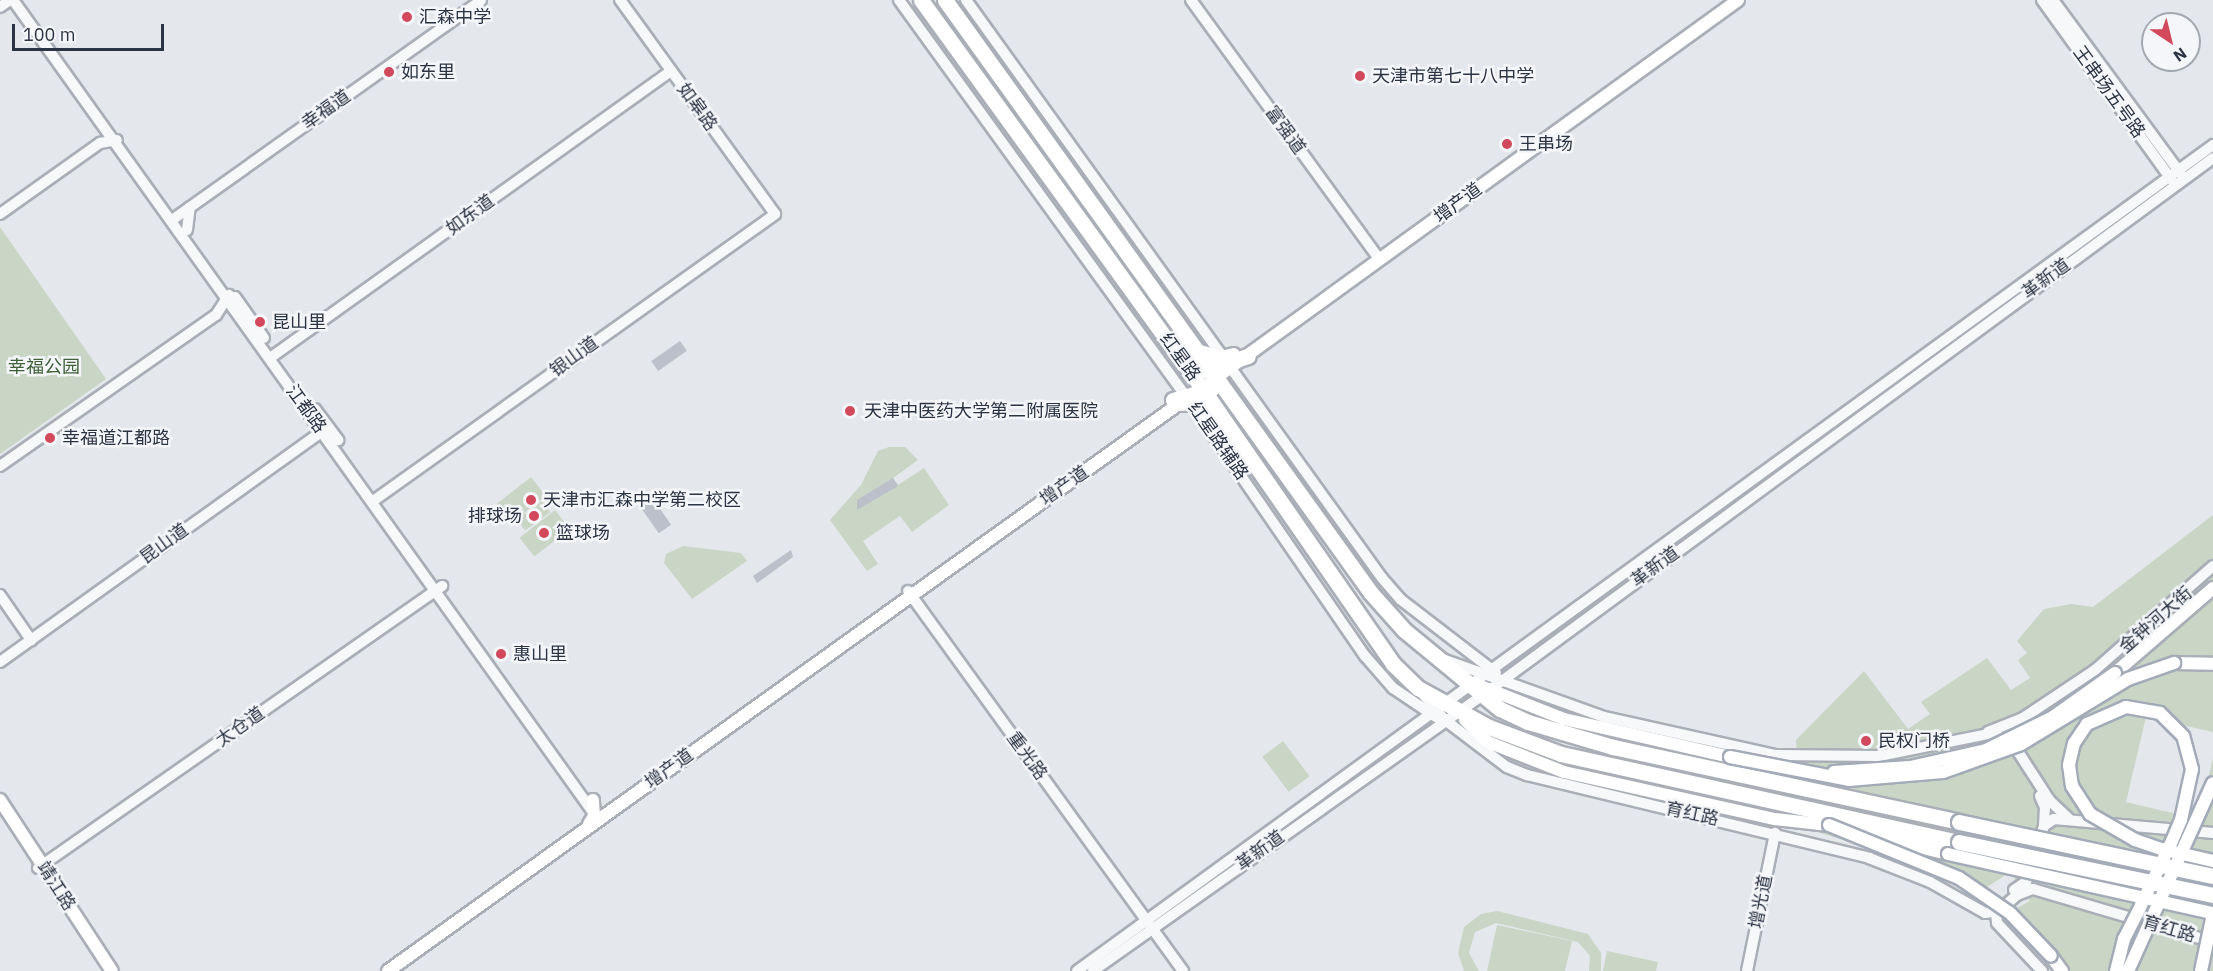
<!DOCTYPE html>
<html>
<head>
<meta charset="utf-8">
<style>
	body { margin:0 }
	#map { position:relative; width:2213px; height:971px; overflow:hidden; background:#e4e7ec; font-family:"IBM Plex Sans","Noto Sans SC",sans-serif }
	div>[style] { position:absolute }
	.green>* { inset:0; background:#c9d6c5; transform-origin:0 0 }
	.building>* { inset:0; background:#bbc0ca; transform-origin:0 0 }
	.roads { filter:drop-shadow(2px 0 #a9aeb7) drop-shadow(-2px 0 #a9aeb7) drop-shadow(0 2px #a9aeb7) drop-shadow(0 -2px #a9aeb7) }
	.minor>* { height:10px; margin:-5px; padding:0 5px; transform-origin:5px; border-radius:5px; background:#f7f8fa }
	.major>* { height:12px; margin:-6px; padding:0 6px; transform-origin:6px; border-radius:6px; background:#fff }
	.highway>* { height:15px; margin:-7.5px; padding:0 7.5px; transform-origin:7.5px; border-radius:7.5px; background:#fff }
	.bridges { filter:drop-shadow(2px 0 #a3abb8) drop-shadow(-2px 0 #a3abb8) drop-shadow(0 2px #a3abb8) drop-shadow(0 -2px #a3abb8) }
	.major-bridge>* { height:12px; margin:-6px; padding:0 6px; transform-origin:6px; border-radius:6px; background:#fff }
	.highway-bridge>* { height:15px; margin:-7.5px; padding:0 7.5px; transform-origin:7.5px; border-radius:7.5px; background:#fff }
	.dots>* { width:16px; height:16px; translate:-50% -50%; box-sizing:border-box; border:3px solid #f4f6f9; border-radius:50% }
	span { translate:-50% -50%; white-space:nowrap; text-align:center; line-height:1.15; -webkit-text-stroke:5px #f4f6f9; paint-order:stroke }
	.poi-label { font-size:18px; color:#2b3445 }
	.left { translate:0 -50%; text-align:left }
	.right { translate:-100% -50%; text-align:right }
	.street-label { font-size:18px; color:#2b3445 }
	.park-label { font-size:18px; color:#3f6138 }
	.north { position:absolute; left:2141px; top:12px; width:60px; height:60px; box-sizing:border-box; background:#f4f6f9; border:2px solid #a4a8b1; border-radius:50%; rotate:145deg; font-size:16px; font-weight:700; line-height:24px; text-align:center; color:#2b3445 }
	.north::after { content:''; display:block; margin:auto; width:21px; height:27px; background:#d1495b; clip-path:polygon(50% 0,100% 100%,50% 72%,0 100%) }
	.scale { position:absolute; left:12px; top:24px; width:152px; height:27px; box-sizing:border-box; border:3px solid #2b3445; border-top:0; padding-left:8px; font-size:18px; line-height:21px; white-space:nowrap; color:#2b3445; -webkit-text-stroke:4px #f4f6f9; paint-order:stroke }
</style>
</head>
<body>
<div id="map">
	<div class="green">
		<i style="clip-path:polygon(0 227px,106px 379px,0 454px)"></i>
		<i style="clip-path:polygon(889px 447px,905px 447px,918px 460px,893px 478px,898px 485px,924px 468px,949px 505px,912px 532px,900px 516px,863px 541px,878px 564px,867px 571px,830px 520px,861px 485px,878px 451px)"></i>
		<i style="left:531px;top:477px;width:24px;height:45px;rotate:52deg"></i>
		<i style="left:542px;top:501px;width:14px;height:31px;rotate:54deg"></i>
		<i style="left:555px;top:510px;width:24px;height:45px;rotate:52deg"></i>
		<i style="clip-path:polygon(2213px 515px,2213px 732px,2146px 717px,2126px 802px,2198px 819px,2213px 758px,2213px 971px,2054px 971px,2012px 921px,2013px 910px,2030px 901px,2010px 872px,1978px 893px,1941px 871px,1802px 827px,1796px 740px,1864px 671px,1908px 729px,1930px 714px,1921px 702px,1987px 658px,2011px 690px,2030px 678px,2018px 660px,2027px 653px,2017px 641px,2044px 609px,2072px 604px,2093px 607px)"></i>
		<i style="clip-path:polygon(683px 546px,741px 553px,747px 561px,692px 599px,664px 563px,666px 554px)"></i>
		<i style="left:1283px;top:741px;width:44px;height:26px;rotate:53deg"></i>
		<i style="clip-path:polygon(1497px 911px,1588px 934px,1601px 953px,1601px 971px,1589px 971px,1590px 956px,1578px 942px,1496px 923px,1475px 932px,1469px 953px,1479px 971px,1464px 971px,1458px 953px,1464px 927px,1481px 914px)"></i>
		<i style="clip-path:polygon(1497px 925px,1572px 941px,1565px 971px,1487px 971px)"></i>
		<i style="clip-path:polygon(1607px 951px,1658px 962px,1656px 971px,1603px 971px)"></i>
	</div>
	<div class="building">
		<i style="left:680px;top:341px;width:12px;height:35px;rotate:55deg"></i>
		<i style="clip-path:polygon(893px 478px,898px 486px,857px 510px,857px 500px)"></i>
		<i style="left:651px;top:496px;width:35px;height:15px;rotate:55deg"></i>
		<i style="clip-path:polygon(791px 550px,793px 557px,757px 583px,753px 576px)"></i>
	</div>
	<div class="roads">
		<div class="minor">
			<i style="left:13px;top:0;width:1001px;rotate:54.47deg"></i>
			<i style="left:899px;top:0;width:498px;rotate:54.1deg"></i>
			<i style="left:1191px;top:403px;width:307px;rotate:55.5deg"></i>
			<i style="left:1365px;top:656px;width:43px;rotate:48.8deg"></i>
			<i style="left:1393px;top:688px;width:52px;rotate:34deg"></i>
			<i style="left:966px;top:0;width:712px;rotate:54.26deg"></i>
			<i style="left:1382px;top:578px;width:28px;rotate:49deg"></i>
			<i style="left:1400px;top:599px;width:121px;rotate:37.6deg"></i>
			<i style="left:1191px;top:0;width:321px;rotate:54deg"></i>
			<i style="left:2042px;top:0;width:222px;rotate:54.2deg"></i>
			<i style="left:2053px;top:0;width:216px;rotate:53.7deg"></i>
			<i style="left:0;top:7px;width:12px;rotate:-35deg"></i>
			<i style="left:0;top:214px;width:123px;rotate:-35.4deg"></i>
			<i style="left:100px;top:143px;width:17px;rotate:-10deg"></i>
			<i style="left:172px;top:220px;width:379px;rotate:-35.4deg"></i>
			<i style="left:187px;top:230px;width:23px;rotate:-83deg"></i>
			<i style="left:235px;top:297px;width:50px;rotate:54.7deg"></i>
			<i style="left:270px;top:358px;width:493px;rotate:-35.6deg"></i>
			<i style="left:315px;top:409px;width:39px;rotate:53deg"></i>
			<i style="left:0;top:466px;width:264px;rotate:-35deg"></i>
			<i style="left:216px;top:315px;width:24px;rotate:-57deg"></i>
			<i style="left:373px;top:501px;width:494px;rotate:-35.5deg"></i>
			<i style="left:775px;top:214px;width:264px;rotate:-125.9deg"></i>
			<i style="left:908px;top:591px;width:469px;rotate:54.1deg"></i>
			<i style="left:0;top:595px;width:55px;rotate:55.4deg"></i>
			<i style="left:1445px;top:660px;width:169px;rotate:19.7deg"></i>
			<i style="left:1604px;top:717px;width:176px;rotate:12.5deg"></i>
			<i style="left:1776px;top:755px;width:103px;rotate:0.6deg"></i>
			<i style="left:1879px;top:756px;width:116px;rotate:-11.4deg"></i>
			<i style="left:1993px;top:733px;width:26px;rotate:32deg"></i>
			<i style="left:2015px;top:747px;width:64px;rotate:57.1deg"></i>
			<i style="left:2050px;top:801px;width:25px;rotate:43deg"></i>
			<i style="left:0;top:662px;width:403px;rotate:-35.6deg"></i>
			<i style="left:1422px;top:693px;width:35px;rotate:50deg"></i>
			<i style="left:1445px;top:720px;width:78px;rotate:37.2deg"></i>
			<i style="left:1507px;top:767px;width:22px;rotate:22deg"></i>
			<i style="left:1527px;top:775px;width:352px;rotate:13.6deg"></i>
			<i style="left:1869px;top:858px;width:66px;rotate:21.5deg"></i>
			<i style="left:1930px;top:882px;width:63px;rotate:29.4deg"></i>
			<i style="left:1985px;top:913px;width:14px;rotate:-8deg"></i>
			<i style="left:1999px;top:911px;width:24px;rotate:-42deg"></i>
			<i style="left:2017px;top:895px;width:17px;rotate:-21deg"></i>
			<i style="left:2033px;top:889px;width:188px;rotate:16.4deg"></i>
			<i style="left:1988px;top:732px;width:38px;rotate:-22deg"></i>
			<i style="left:2023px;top:718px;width:87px;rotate:-33.7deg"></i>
			<i style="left:2095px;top:670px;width:157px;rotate:-41.4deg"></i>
			<i style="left:2040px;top:796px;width:12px;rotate:66deg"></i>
			<i style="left:2045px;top:807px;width:19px;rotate:93deg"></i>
			<i style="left:38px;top:868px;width:493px;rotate:-34.9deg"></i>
			<i style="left:2014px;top:890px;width:14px;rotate:-34deg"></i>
			<i style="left:2026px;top:882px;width:59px;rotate:-72.2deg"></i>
			<i style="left:2044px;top:826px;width:12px;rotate:-35deg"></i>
			<i style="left:2054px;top:819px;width:160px;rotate:5deg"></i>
			<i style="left:1995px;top:906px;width:17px;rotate:83deg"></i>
			<i style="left:1997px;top:923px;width:66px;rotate:46.8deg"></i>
			<i style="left:1077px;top:971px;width:1405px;rotate:-36.02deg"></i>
			<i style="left:1093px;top:971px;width:488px;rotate:-35.3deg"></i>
			<i style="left:1491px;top:689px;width:896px;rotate:-36.33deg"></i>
			<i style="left:1747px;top:971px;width:141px;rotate:-78.5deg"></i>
		</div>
		<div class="major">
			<i style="left:1200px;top:351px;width:22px;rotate:16deg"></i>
			<i style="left:1221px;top:357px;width:13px;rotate:-13deg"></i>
			<i style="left:1209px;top:383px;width:653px;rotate:-35.9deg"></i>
			<i style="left:1178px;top:405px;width:20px;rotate:-3deg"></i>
			<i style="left:1198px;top:404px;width:22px;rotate:22deg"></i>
			<i style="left:2174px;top:663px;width:39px;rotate:1deg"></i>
			<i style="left:2115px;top:673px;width:130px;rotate:-40.9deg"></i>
			<i style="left:1473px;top:683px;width:98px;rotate:21.6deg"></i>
			<i style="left:1564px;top:719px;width:170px;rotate:12.9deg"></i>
			<i style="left:1465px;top:720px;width:32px;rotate:44deg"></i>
			<i style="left:1488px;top:742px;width:82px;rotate:21.5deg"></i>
			<i style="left:1564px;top:772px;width:216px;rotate:12.6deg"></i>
			<i style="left:1775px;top:819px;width:54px;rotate:6.3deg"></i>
			<i style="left:1829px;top:825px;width:122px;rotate:13.7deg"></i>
			<i style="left:0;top:800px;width:204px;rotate:56.8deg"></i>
			<i style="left:589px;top:824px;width:9px;rotate:-58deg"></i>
			<i style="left:594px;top:816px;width:16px;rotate:-94deg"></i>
			<i style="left:2051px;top:956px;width:19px;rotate:54deg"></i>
			<i style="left:388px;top:971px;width:983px;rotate:-35.65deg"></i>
		</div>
		<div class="highway">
			<i style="left:921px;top:0;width:479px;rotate:54.1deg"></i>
			<i style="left:1202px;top:388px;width:336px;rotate:55.3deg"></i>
			<i style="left:1393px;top:664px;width:35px;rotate:44deg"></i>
			<i style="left:1418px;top:688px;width:81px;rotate:28.8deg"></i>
			<i style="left:1489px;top:727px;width:77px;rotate:20.6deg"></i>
			<i style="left:1561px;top:754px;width:408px;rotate:12.5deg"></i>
			<i style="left:945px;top:0;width:730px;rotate:54.31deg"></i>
			<i style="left:1371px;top:593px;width:50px;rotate:48.3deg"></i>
			<i style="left:1404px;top:630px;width:124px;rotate:39.5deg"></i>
			<i style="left:1500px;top:709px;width:31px;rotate:25deg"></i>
			<i style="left:1528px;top:722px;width:89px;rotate:16.4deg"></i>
			<i style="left:1613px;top:747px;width:354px;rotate:12.2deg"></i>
			<i style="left:1204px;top:370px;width:46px;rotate:-17.7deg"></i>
			<i style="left:1173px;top:400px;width:40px;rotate:-16deg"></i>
		</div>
	</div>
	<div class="bridges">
		<div class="major-bridge">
			<i style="left:1730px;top:757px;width:121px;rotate:10.9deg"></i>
			<i style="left:1849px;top:780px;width:94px;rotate:-4.9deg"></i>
			<i style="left:1943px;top:772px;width:83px;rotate:-19.7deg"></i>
			<i style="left:2021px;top:744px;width:125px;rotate:-31.3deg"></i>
			<i style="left:2128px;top:679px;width:49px;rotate:-19.2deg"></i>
			<i style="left:1834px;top:772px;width:76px;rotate:-3.8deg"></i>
			<i style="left:1910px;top:767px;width:78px;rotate:-12.6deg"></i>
			<i style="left:1986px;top:750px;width:75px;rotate:-26.2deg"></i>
			<i style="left:2053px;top:717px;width:76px;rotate:-35.4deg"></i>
			<i style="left:1829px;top:825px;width:140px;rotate:22.2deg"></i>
			<i style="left:1959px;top:878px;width:62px;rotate:34.5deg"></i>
			<i style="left:2010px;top:913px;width:59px;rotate:46.4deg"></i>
			<i style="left:1948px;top:854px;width:271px;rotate:12.6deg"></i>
			<i style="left:2116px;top:971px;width:33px;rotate:-76deg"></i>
			<i style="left:2124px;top:939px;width:38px;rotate:-63deg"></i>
			<i style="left:2141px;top:905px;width:71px;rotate:-64.2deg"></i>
			<i style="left:2172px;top:841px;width:23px;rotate:-67deg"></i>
			<i style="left:2181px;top:820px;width:52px;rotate:-77.8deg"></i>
			<i style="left:2192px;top:769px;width:34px;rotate:-105deg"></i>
			<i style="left:2183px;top:736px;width:33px;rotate:-135deg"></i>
			<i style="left:2160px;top:713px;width:35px;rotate:-170deg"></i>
			<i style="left:2126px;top:707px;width:43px;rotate:156.4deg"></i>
			<i style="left:2087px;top:724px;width:23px;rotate:124deg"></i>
			<i style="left:2074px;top:743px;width:23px;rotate:103deg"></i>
			<i style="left:2069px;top:765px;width:21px;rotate:82deg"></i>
			<i style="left:2072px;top:786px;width:33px;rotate:57deg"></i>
			<i style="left:2090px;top:814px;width:52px;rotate:30deg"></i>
			<i style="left:2135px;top:840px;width:28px;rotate:19deg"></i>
			<i style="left:2161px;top:849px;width:53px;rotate:13deg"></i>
			<i style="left:2128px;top:971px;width:206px;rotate:-65.7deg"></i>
			<i style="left:2201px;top:971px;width:58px;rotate:-78.1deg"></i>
		</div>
		<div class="highway-bridge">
			<i style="left:1959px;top:822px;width:260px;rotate:12deg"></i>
			<i style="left:1959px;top:842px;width:259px;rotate:11.8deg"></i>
		</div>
	</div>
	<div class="dots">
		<i style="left:407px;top:17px;background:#d1495b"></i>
		<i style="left:389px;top:72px;background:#d1495b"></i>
		<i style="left:1360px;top:76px;background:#d1495b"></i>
		<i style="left:1507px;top:144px;background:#d1495b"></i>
		<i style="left:260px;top:322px;background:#d1495b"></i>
		<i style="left:850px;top:411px;background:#d1495b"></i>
		<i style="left:50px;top:438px;background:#d1495b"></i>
		<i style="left:531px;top:500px;background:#d1495b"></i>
		<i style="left:534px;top:516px;background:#d1495b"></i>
		<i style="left:544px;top:533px;background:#d1495b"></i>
		<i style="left:501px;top:654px;background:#d1495b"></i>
		<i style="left:1866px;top:741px;background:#d1495b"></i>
	</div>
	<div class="poi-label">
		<span class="left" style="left:419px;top:17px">汇森中学</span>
		<span class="left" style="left:401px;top:72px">如东里</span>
		<span class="left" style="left:1372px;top:76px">天津市第七十八中学</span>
		<span class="left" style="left:1519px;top:144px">王串场</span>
		<span class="left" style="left:272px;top:322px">昆山里</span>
		<span class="left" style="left:864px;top:411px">天津中医药大学第二附属医院</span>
		<span class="left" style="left:62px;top:438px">幸福道江都路</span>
		<span class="left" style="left:543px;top:500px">天津市汇森中学第二校区</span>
		<span class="right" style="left:522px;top:516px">排球场</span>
		<span class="left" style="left:556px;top:533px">篮球场</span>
		<span class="left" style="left:513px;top:654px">惠山里</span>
		<span class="left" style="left:1878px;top:741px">民权门桥</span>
	</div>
	<div class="street-label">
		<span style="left:2109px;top:92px;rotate:54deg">王串场五号路</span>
		<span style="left:697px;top:107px;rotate:54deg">如皋路</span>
		<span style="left:326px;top:110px;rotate:-35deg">幸福道</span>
		<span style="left:1285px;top:130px;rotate:54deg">富强道</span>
		<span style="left:1458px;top:203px;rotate:-36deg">增产道</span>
		<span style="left:470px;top:215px;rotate:-36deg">如东道</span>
		<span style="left:2046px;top:279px;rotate:-36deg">革新道</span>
		<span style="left:574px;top:357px;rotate:-36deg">银山道</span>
		<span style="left:1180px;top:357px;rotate:54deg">红星路</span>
		<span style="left:306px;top:409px;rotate:54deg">江都路</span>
		<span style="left:1218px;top:441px;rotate:55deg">红星路辅路</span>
		<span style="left:1064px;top:486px;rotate:-35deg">增产道</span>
		<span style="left:164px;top:544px;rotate:-36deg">昆山道</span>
		<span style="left:1655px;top:567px;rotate:-36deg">革新道</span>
		<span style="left:2156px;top:620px;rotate:-41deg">金钟河大街</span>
		<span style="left:240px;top:727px;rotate:-35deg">太仓道</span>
		<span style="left:1027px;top:756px;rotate:54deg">重光路</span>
		<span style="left:669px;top:769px;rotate:-36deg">增产道</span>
		<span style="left:1692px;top:814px;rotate:12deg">育红路</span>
		<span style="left:1260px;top:851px;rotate:-36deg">革新道</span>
		<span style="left:56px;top:886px;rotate:57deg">靖江路</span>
		<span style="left:1761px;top:902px;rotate:-79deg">增光道</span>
		<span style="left:2169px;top:929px;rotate:16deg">育红路</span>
	</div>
	<div class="park-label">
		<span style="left:44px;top:367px">幸福公园</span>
	</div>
	<div class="north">N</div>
	<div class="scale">100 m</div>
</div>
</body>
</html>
